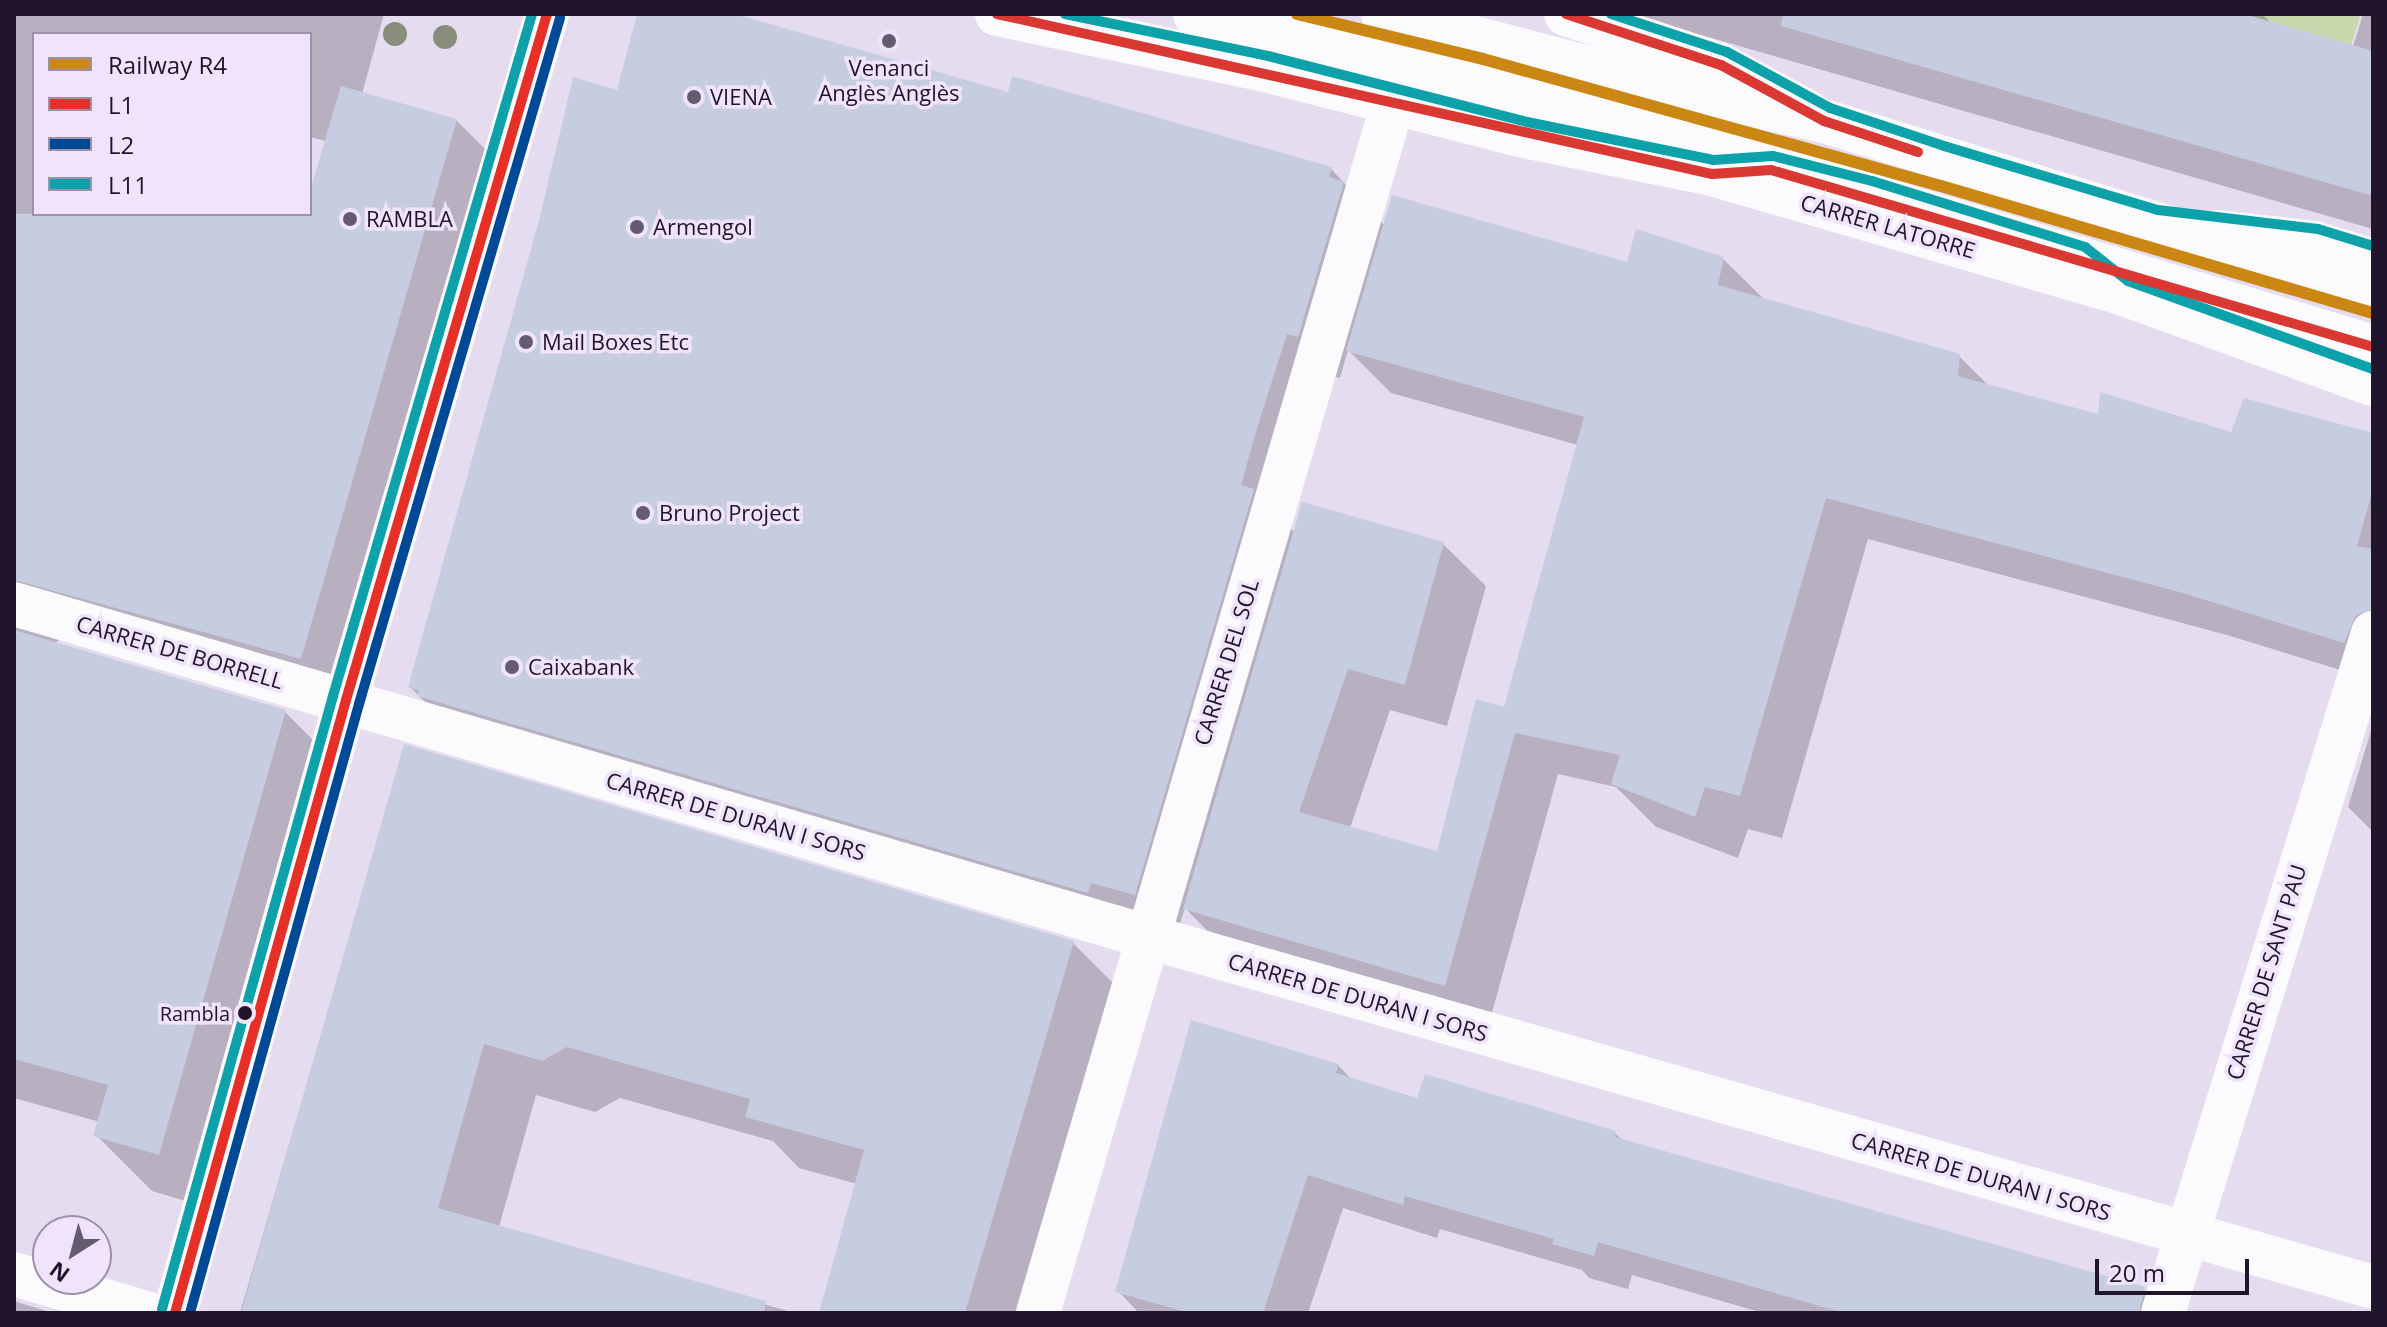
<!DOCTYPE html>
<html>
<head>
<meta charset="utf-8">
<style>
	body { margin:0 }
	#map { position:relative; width:2387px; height:1327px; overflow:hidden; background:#e6dcf0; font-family:"Open Sans",sans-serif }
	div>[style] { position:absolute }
	.green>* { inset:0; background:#c8d9ae }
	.shadow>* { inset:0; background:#0003 }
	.building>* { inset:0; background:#c6cde1 }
	.minor>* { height:44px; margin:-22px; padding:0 22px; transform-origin:22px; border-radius:22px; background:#fbfafd }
	.tertiary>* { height:44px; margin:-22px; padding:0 22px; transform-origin:22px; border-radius:22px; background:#fbfafd }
	.bus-1>* { height:10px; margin:-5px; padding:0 5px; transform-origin:5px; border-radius:5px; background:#e63027 }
	.bus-2>* { height:10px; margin:-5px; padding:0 5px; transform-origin:5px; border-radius:5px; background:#004996 }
	.bus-3>* { height:10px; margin:-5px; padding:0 5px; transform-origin:5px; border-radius:5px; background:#0da1aa }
	.bus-4>* { height:10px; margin:-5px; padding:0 5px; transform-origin:5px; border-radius:5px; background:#da3832 }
	.rail-1>* { height:12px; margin:-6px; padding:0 6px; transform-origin:6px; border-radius:6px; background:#cb8713 }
	.trees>* { width:24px; height:24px; margin:-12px; border-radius:50%; background:#888e7b }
	.dots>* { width:22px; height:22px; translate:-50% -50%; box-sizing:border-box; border:4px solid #efe4fc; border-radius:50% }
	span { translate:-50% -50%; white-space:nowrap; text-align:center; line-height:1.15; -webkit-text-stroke:7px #efe4fc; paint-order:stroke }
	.bus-label { font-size:20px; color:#20152a }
	.right { translate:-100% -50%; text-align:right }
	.poi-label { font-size:22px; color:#20152a }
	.left { translate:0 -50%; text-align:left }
	.street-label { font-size:22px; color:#20152a }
	.frame { position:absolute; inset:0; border:16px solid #20152a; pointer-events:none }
	.legend { position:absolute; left:32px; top:32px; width:280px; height:184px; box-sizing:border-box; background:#efe4fc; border:2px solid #9c91a8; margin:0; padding:10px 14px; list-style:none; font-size:24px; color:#20152a }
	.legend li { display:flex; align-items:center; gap:16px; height:40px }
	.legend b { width:40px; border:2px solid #9c91a8 }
	.north { position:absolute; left:32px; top:1215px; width:80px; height:80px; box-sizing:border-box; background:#efe4fc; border:2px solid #9c91a8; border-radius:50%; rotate:216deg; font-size:22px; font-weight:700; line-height:32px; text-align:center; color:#20152a }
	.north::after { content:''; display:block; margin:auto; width:28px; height:36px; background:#655b6f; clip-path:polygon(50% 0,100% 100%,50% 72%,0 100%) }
	.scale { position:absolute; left:2095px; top:1259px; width:154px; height:36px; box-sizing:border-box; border:4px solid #20152a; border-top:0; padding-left:10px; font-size:24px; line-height:28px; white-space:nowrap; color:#20152a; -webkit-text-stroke:6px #efe4fc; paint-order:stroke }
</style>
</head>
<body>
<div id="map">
	<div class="green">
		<i style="clip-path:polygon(2244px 14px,2361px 14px,2351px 45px)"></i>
	</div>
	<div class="shadow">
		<i style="clip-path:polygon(evenodd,14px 14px,384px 14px,362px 94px,456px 120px,512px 176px,357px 714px,64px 635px,55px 644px,285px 712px,341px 768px,215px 1210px,152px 1191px,96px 1135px,100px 1122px,14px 1098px,14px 14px,34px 34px,310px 34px,310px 137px,325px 141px,310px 214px,34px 214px,34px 34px)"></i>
		<i style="clip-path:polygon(evenodd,639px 14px,723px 14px,1009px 95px,1331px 169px,1385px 226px,1628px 264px,1723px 259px,1765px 300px,1959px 356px,1990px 387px,2100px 417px,2232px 434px,2373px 436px,2373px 680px,2227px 635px,1868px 539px,1782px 838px,1748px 829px,1738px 858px,1656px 827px,1616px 787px,1558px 774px,1488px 1027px,1227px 951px,1185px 908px,1176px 936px,462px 738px,410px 687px,618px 93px,639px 14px,1348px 350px,1391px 393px,1578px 445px,1505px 710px,1439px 853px,1350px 828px,1390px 710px,1447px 726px,1486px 586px,1443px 544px,1295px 533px,1284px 521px,1328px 375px,1340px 378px,1348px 350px)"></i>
		<i style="clip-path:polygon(1628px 14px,2262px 14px,2272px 24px,2353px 47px,2363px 14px,2373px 14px,2373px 229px)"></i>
		<i style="clip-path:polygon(2373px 724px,2373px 832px,2348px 807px)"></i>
		<i style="clip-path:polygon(405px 747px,1073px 943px,1125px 995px,1031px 1313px,821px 1313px,857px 1184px,799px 1168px,773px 1141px,620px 1098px,595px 1112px,536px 1095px,499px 1227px,795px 1313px,240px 1313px)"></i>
		<i style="clip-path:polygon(1338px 1065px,1353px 1081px,1419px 1101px,1615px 1133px,1624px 1142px,2137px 1287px,2163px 1313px,1763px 1313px,1632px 1275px,1628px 1289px,1589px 1278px,1582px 1270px,1440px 1229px,1437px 1238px,1343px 1208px,1308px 1313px,1139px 1313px,1118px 1291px)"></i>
		<i style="clip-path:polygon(14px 1301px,53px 1313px,14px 1313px)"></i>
	</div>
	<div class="building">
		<i style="clip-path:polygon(637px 14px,735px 14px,1008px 92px,1012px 76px,1332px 167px,1329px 177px,1344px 182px,1298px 337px,1287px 334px,1258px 425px,1241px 485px,1254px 489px,1135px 895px,1091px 883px,1088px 893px,417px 696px,419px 691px,408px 687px,540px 217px,573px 77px,617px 90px)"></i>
		<i style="clip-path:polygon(1783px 14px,2244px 14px,2373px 51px,2373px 196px,1781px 26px)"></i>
		<i style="clip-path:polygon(341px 86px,457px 119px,301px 659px,14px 580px,14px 214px,310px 214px,310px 191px)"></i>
		<i style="clip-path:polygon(1392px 195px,1627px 262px,1636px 229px,1724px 257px,1718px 285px,1960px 354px,1958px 376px,2098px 414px,2100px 392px,2231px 432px,2244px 398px,2373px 433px,2373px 489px,2357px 546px,2373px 549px,2373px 609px,2356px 615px,2344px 643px,2183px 593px,1826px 498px,1740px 796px,1705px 787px,1695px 817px,1611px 784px,1620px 755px,1515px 733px,1445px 986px,1183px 909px,1302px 502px,1444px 542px,1405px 685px,1348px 669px,1299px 812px,1437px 851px,1476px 699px,1504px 707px,1584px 417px,1346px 351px)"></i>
		<i style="clip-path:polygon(14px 630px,286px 710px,159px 1155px,93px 1136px,108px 1085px,14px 1059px)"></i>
		<i style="clip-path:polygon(404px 744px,1074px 941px,965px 1313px,819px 1313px,864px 1150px,745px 1117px,750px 1099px,567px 1047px,542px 1061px,484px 1044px,438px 1208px,766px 1301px,764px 1313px,241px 1313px)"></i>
		<i style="clip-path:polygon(1191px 1020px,1339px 1064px,1336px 1073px,1417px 1098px,1425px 1074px,1616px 1131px,1615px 1137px,2145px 1287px,2139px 1313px,1844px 1313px,1598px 1242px,1594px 1256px,1552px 1244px,1554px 1239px,1405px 1196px,1403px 1205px,1308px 1175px,1263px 1313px,1189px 1313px,1115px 1292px)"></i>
	</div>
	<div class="minor">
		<i style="left:997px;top:14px;width:274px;rotate:11.8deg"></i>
		<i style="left:1265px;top:70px;width:267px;rotate:14.3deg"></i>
		<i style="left:1524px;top:136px;width:192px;rotate:11.4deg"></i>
		<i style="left:1712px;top:174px;width:426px;rotate:16.2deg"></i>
		<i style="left:2121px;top:293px;width:268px;rotate:19.9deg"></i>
		<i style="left:1566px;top:14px;width:163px;rotate:18.2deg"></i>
		<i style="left:1721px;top:65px;width:99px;rotate:28.4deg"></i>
		<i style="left:2219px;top:232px;width:97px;rotate:6.5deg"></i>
		<i style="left:2315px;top:243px;width:61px;rotate:17.2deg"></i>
		<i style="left:14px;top:604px;width:1179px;rotate:16.36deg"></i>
		<i style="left:1145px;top:936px;width:1277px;rotate:15.95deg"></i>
		<i style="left:14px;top:1274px;width:138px;rotate:16.5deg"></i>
		<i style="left:1038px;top:1313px;width:1289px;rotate:-73.65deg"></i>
		<i style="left:2163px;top:1313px;width:712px;rotate:-72.84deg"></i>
	</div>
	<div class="tertiary">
		<i style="left:1195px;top:14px;width:229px;rotate:13.6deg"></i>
		<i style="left:1418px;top:68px;width:469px;rotate:15.7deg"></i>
		<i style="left:1869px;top:195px;width:526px;rotate:16.78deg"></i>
		<i style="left:1383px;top:14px;width:205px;rotate:14.7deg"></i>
		<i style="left:1581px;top:66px;width:249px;rotate:12.8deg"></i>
		<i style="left:1824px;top:121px;width:575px;rotate:17.21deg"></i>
		<i style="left:175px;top:1313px;width:636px;rotate:-74.41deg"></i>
		<i style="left:346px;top:700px;width:715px;rotate:-73.67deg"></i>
	</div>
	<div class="bus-1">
		<i style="left:175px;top:1313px;width:636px;rotate:-74.41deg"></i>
		<i style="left:346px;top:700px;width:715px;rotate:-73.67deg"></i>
	</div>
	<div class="bus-2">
		<i style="left:190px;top:1313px;width:632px;rotate:-74.49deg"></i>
		<i style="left:359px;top:704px;width:715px;rotate:-73.67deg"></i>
	</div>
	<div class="bus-3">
		<i style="left:1065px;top:14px;width:207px;rotate:11.7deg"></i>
		<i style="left:1268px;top:56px;width:267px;rotate:14.3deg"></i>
		<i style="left:1527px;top:122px;width:190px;rotate:11.5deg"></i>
		<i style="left:1713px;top:160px;width:60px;rotate:-3.8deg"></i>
		<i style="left:1773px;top:156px;width:102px;rotate:14.2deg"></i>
		<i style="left:1872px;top:181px;width:223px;rotate:17.2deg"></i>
		<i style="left:2085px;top:247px;width:55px;rotate:38.3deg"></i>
		<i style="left:2128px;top:281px;width:260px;rotate:19.8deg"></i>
		<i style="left:1611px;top:14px;width:122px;rotate:18.1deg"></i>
		<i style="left:1727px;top:52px;width:117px;rotate:28.5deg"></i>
		<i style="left:1830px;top:108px;width:120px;rotate:18.4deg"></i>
		<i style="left:1944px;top:146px;width:223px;rotate:16.7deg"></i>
		<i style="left:2158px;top:210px;width:161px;rotate:6.8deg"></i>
		<i style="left:2318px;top:229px;width:58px;rotate:17.2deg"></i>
		<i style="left:162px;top:1309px;width:636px;rotate:-74.41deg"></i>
		<i style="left:333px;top:696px;width:710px;rotate:-73.73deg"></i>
	</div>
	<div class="bus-4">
		<i style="left:997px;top:14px;width:733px;rotate:12.61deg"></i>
		<i style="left:1712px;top:174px;width:59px;rotate:-3.9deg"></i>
		<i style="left:1771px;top:170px;width:627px;rotate:16.38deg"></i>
		<i style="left:1566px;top:14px;width:163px;rotate:18.2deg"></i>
		<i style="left:1721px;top:65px;width:117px;rotate:28.5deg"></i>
		<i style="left:1824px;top:121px;width:99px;rotate:18.3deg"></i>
	</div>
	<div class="rail-1">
		<i style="left:1297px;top:14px;width:191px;rotate:13.6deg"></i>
		<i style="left:1483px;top:59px;width:475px;rotate:15.5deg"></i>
		<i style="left:1941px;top:186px;width:450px;rotate:16.4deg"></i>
	</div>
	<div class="trees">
		<i style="left:395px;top:34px"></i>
		<i style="left:445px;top:37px"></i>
	</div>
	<div class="dots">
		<i style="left:889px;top:41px;background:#655b6f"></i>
		<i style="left:694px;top:97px;background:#655b6f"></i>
		<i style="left:350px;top:219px;background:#655b6f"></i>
		<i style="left:637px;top:227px;background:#655b6f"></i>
		<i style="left:526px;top:342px;background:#655b6f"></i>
		<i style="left:643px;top:513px;background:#655b6f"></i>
		<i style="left:512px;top:667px;background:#655b6f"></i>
		<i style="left:245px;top:1013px;background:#20152a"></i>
	</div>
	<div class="bus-label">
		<span class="right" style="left:230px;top:1013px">Rambla</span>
	</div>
	<div class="poi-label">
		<span style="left:889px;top:80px">Venanci<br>Anglès Anglès</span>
		<span class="left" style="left:710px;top:97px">VIENA</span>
		<span class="left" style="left:366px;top:219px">RAMBLA</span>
		<span class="left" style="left:653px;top:227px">Armengol</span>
		<span class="left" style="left:542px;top:342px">Mail Boxes Etc</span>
		<span class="left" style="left:659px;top:513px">Bruno Project</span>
		<span class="left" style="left:528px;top:667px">Caixabank</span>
	</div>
	<div class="street-label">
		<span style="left:1888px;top:226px;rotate:16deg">CARRER LATORRE</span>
		<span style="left:180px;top:652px;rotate:16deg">CARRER DE BORRELL</span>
		<span style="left:1226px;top:662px;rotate:-73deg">CARRER DEL SOL</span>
		<span style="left:736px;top:816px;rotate:16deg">CARRER DE DURAN I SORS</span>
		<span style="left:2266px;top:972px;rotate:-73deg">CARRER DE SANT PAU</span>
		<span style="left:1358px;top:997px;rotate:16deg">CARRER DE DURAN I SORS</span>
		<span style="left:1981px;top:1176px;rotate:16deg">CARRER DE DURAN I SORS</span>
	</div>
	<div class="frame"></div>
	<ul class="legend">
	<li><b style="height:10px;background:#cb8713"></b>Railway R4</li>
	<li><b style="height:10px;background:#e63027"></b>L1</li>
	<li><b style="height:10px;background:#004996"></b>L2</li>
	<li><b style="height:10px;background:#0da1aa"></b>L11</li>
	</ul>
	<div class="north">N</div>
	<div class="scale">20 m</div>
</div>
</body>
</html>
